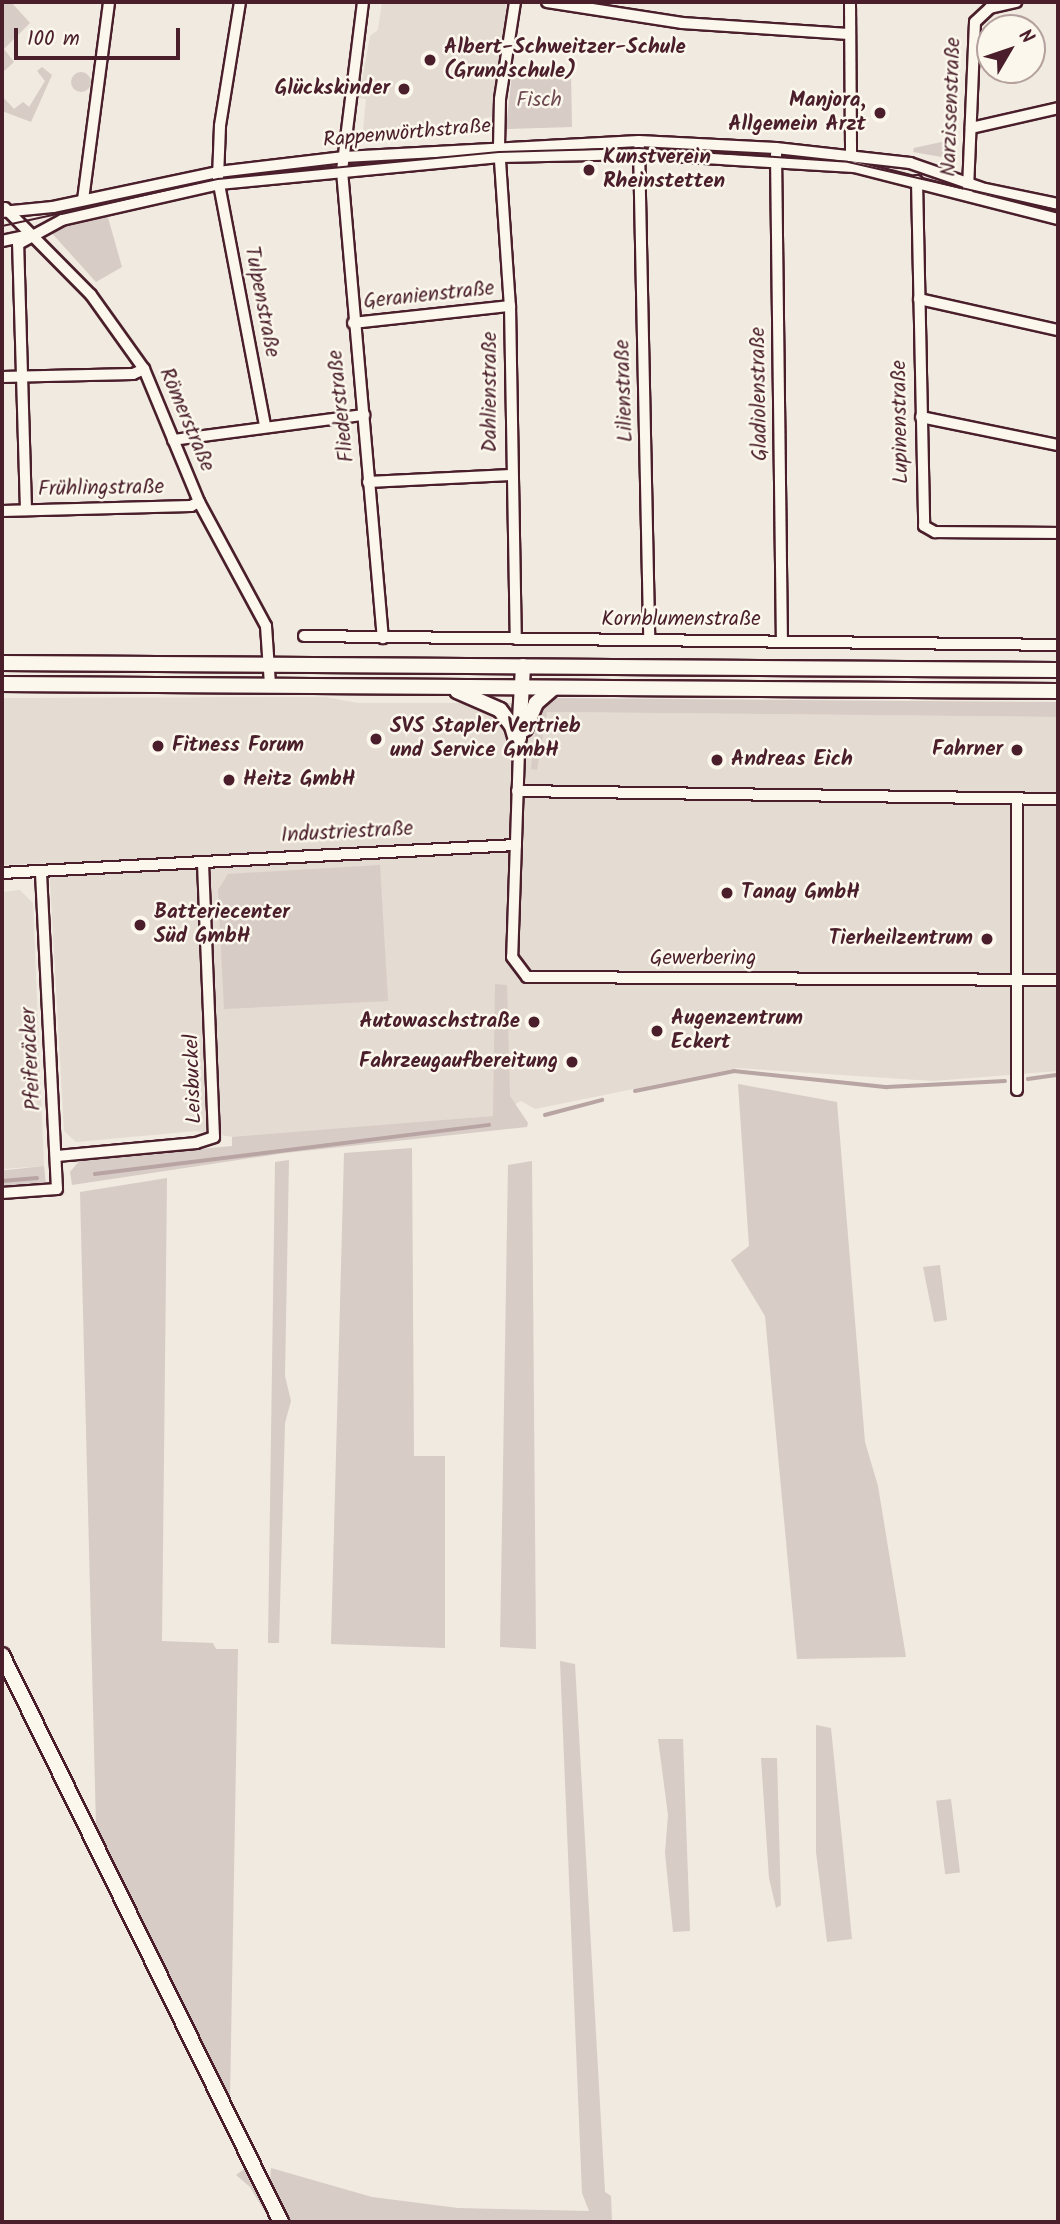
<!DOCTYPE html>
<html>
<head>
<meta charset="utf-8">
<style>
	body { margin:0 }
	#map { position:relative; width:1060px; height:2224px; overflow:hidden; background:#f0eae0; font-family:Kalam,sans-serif }
	div>[style] { position:absolute }
	.built>* { inset:0; background:#e4dbd2 }
	.green>* { inset:0; background:#d8ccc6; transform-origin:0 0 }
	.round { border-radius:50% }
	.stream>* { height:3.5px; margin:-1.75px; padding:0 1.75px; transform-origin:1.75px; border-radius:1.75px; background:#b8a4a2 }
	.roads { filter:drop-shadow(2px 0 #4a1f2b) drop-shadow(-2px 0 #4a1f2b) drop-shadow(0 2px #4a1f2b) drop-shadow(0 -2px #4a1f2b) }
	.minor>* { height:10px; margin:-5px; padding:0 5px; transform-origin:5px; border-radius:5px; background:#fbf7ec }
	.major>* { height:14px; margin:-7px; padding:0 7px; transform-origin:7px; border-radius:7px; background:#fbf7ec }
	.tram>* { height:2px; margin:-1px; padding:0 1px; transform-origin:1px; border-radius:1px; background:#4a1f2b }
	.dots>* { width:19px; height:19px; translate:-50% -50%; box-sizing:border-box; border:4px solid #fbf7ec; border-radius:50% }
	span { translate:-50% -50%; white-space:nowrap; text-align:center; line-height:1.15; -webkit-text-stroke:5px #fbf7ec; paint-order:stroke }
	.poi-label { font-size:21px; color:#4a1f2b; font-weight:700 }
	.left { translate:0 -50%; text-align:left }
	.right { translate:-100% -50%; text-align:right }
	.park-label { font-size:21px; color:#6e4a52 }
	.street-label { font-size:21px; color:#4a1f2b }
	.frame { position:absolute; inset:0; border:4px solid #4a1f2b; pointer-events:none }
	.north { position:absolute; left:976px; top:14px; width:70px; height:70px; box-sizing:border-box; background:#fbf7ec; border:2px solid #b4a19f; border-radius:50%; rotate:51deg; font-size:19px; font-weight:700; line-height:28px; text-align:center; color:#4a1f2b }
	.north::after { content:''; display:block; margin:auto; width:24px; height:32px; background:#4a1f2b; clip-path:polygon(50% 0,100% 100%,50% 72%,0 100%) }
	.scale { position:absolute; left:14px; top:28px; width:166px; height:32px; box-sizing:border-box; border:4px solid #4a1f2b; border-top:0; padding-left:9px; font-size:21px; line-height:24px; white-space:nowrap; color:#4a1f2b; -webkit-text-stroke:5px #fbf7ec; paint-order:stroke }
</style>
</head>
<body>
<div id="map">
	<div class="built">
		<i style="clip-path:polygon(382px 2px,507px 2px,492px 117px,483px 118px,483px 132px,362px 141px,366px 99px,359px 98px,370px 36px,378px 30px)"></i>
		<i style="clip-path:polygon(325px 697px,358px 703px,544px 703px,547px 712px,1058px 717px,1058px 1071px,933px 1081px,737px 1068px,535px 1109px,521px 1101px,493px 1116px,239px 1138px,196px 1131px,76px 1142px,64px 1131px,49px 863px,2px 865px,2px 698px)"></i>
		<i style="clip-path:polygon(20px 890px,33px 903px,44px 1166px,2px 1169px,2px 892px)"></i>
	</div>
	<div class="green">
		<i style="clip-path:polygon(2px 2px,11px 2px,30px 23px,4px 49px,14px 62px,2px 73px)"></i>
		<i style="clip-path:polygon(42px 67px,52px 75px,31px 122px,2px 111px,2px 96px,14px 109px,23px 102px,29px 107px,45px 81px,37px 71px)"></i>
		<i class="round" style="left:71px;top:72px;width:20px;height:20px"></i>
		<i style="clip-path:polygon(512px 74px,571px 75px,572px 127px,506px 129px)"></i>
		<i style="clip-path:polygon(955px 139px,953px 159px,913px 152px,914px 148px)"></i>
		<i style="clip-path:polygon(107px 214px,122px 267px,96px 282px,49px 230px)"></i>
		<i style="clip-path:polygon(554px 698px,1058px 702px,1058px 717px,547px 712px,537px 770px,531px 769px,537px 715px)"></i>
		<i style="clip-path:polygon(380px 865px,388px 1001px,224px 1009px,218px 890px,228px 874px)"></i>
		<i style="clip-path:polygon(495px 984px,507px 985px,510px 1096px,528px 1123px,527px 1127px,285px 1153px,72px 1185px,70px 1172px,80px 1160px,232px 1146px,232px 1137px,493px 1116px)"></i>
		<i style="clip-path:polygon(738px 1084px,837px 1102px,865px 1442px,878px 1486px,906px 1657px,797px 1659px,765px 1316px,731px 1260px,749px 1246px)"></i>
		<i style="clip-path:polygon(412px 1148px,414px 1456px,445px 1456px,445px 1648px,331px 1644px,344px 1153px)"></i>
		<i style="clip-path:polygon(289px 1160px,285px 1376px,291px 1401px,285px 1423px,279px 1643px,268px 1643px,275px 1162px)"></i>
		<i style="clip-path:polygon(532px 1161px,536px 1649px,500px 1647px,508px 1165px)"></i>
		<i style="left:44px;top:1166px;width:19px;height:42px;rotate:84deg"></i>
		<i style="clip-path:polygon(167px 1178px,162px 1641px,213px 1643px,216px 1649px,238px 1649px,230px 2099px,96px 1826px,80px 1192px)"></i>
		<i style="clip-path:polygon(940px 1265px,947px 1320px,934px 1322px,923px 1267px)"></i>
		<i style="clip-path:polygon(560px 1661px,575px 1664px,605px 2192px,611px 2196px,612px 2222px,290px 2222px,270px 2182px,271px 2168px,372px 2197px,458px 2208px,589px 2211px,582px 2193px)"></i>
		<i style="clip-path:polygon(816px 1725px,831px 1728px,852px 1939px,827px 1942px,816px 1852px)"></i>
		<i style="clip-path:polygon(658px 1739px,683px 1739px,690px 1931px,673px 1932px,665px 1853px,668px 1815px)"></i>
		<i style="clip-path:polygon(761px 1758px,777px 1758px,781px 1905px,776px 1908px,769px 1878px)"></i>
		<i style="left:951px;top:1799px;width:74px;height:15px;rotate:83deg"></i>
		<i style="clip-path:polygon(248px 2166px,277px 2222px,271px 2222px,250px 2187px,236px 2175px)"></i>
	</div>
	<div class="stream">
		<i style="left:1028px;top:1079px;width:30px;rotate:-8deg"></i>
		<i style="left:635px;top:1091px;width:101px;rotate:-11.4deg"></i>
		<i style="left:734px;top:1071px;width:154px;rotate:6deg"></i>
		<i style="left:887px;top:1087px;width:118px;rotate:-2.9deg"></i>
		<i style="left:545px;top:1115px;width:59px;rotate:-14.7deg"></i>
		<i style="left:95px;top:1174px;width:397px;rotate:-7.1deg"></i>
		<i style="left:2px;top:1181px;width:35px;rotate:-5deg"></i>
	</div>
	<div class="roads">
		<div class="minor">
			<i style="left:240px;top:2px;width:126px;rotate:99.2deg"></i>
			<i style="left:220px;top:126px;width:53px;rotate:92.2deg"></i>
			<i style="left:218px;top:179px;width:251px;rotate:79.2deg"></i>
			<i style="left:363px;top:2px;width:170px;rotate:97.1deg"></i>
			<i style="left:342px;top:171px;width:469px;rotate:85deg"></i>
			<i style="left:515px;top:2px;width:98px;rotate:98.8deg"></i>
			<i style="left:500px;top:99px;width:47px;rotate:91.2deg"></i>
			<i style="left:499px;top:146px;width:160px;rotate:86.1deg"></i>
			<i style="left:510px;top:306px;width:333px;rotate:89deg"></i>
			<i style="left:547px;top:2px;width:137px;rotate:8.8deg"></i>
			<i style="left:682px;top:23px;width:167px;rotate:3.8deg"></i>
			<i style="left:850px;top:2px;width:153px;rotate:89.6deg"></i>
			<i style="left:971px;top:128px;width:89px;rotate:-12.9deg"></i>
			<i style="left:639px;top:148px;width:492px;rotate:88.8deg"></i>
			<i style="left:776px;top:154px;width:486px;rotate:89.3deg"></i>
			<i style="left:917px;top:181px;width:345px;rotate:88.8deg"></i>
			<i style="left:924px;top:526px;width:13px;rotate:29deg"></i>
			<i style="left:935px;top:532px;width:123px;rotate:0.5deg"></i>
			<i style="left:968px;top:189px;width:167px;rotate:-87.6deg"></i>
			<i style="left:975px;top:22px;width:21px;rotate:-43deg"></i>
			<i style="left:990px;top:8px;width:27px;rotate:-13deg"></i>
			<i style="left:83px;top:200px;width:200px;rotate:-82.5deg"></i>
			<i style="left:5px;top:208px;width:122px;rotate:45.3deg"></i>
			<i style="left:91px;top:295px;width:91px;rotate:54.4deg"></i>
			<i style="left:144px;top:369px;width:144px;rotate:67.5deg"></i>
			<i style="left:199px;top:502px;width:141px;rotate:61.6deg"></i>
			<i style="left:266px;top:626px;width:59px;rotate:86.1deg"></i>
			<i style="left:2px;top:212px;width:51px;rotate:-5.6deg"></i>
			<i style="left:53px;top:207px;width:169px;rotate:-12deg"></i>
			<i style="left:218px;top:172px;width:127px;rotate:-6.8deg"></i>
			<i style="left:344px;top:157px;width:295px;rotate:-3.1deg"></i>
			<i style="left:639px;top:141px;width:137px;rotate:2.9deg"></i>
			<i style="left:776px;top:148px;width:135px;rotate:6.4deg"></i>
			<i style="left:910px;top:163px;width:79px;rotate:19.1deg"></i>
			<i style="left:985px;top:189px;width:75px;rotate:11.6deg"></i>
			<i style="left:2px;top:241px;width:24px;rotate:-12deg"></i>
			<i style="left:919px;top:299px;width:142px;rotate:12.6deg"></i>
			<i style="left:353px;top:323px;width:158px;rotate:-6.2deg"></i>
			<i style="left:2px;top:377px;width:131px;rotate:-1.3deg"></i>
			<i style="left:133px;top:374px;width:12px;rotate:-24deg"></i>
			<i style="left:921px;top:417px;width:140px;rotate:11.6deg"></i>
			<i style="left:173px;top:440px;width:193px;rotate:-7.5deg"></i>
			<i style="left:368px;top:482px;width:143px;rotate:-2.8deg"></i>
			<i style="left:26px;top:510px;width:266px;rotate:-91.7deg"></i>
			<i style="left:18px;top:244px;width:50px;rotate:-28.6deg"></i>
			<i style="left:62px;top:220px;width:161px;rotate:-12.9deg"></i>
			<i style="left:219px;top:184px;width:282px;rotate:-5.5deg"></i>
			<i style="left:500px;top:157px;width:139px;rotate:-1.2deg"></i>
			<i style="left:639px;top:154px;width:215px;rotate:3.5deg"></i>
			<i style="left:854px;top:167px;width:211px;rotate:14.3deg"></i>
			<i style="left:2px;top:511px;width:189px;rotate:-1.5deg"></i>
			<i style="left:191px;top:506px;width:9px;rotate:-27deg"></i>
			<i style="left:304px;top:636px;width:754px;rotate:0.68deg"></i>
			<i style="left:519px;top:751px;width:206px;rotate:91.9deg"></i>
			<i style="left:512px;top:957px;width:25px;rotate:53deg"></i>
			<i style="left:527px;top:977px;width:531px;rotate:0.32deg"></i>
			<i style="left:517px;top:791px;width:541px;rotate:0.85deg"></i>
			<i style="left:2px;top:873px;width:515px;rotate:-3.12deg"></i>
			<i style="left:1017px;top:1090px;width:291px;rotate:-90deg"></i>
			<i style="left:57px;top:1156px;width:140px;rotate:-5.3deg"></i>
			<i style="left:196px;top:1143px;width:19px;rotate:-18deg"></i>
			<i style="left:214px;top:1137px;width:275px;rotate:-92.3deg"></i>
			<i style="left:2px;top:1193px;width:55px;rotate:-4.2deg"></i>
			<i style="left:57px;top:1189px;width:318px;rotate:-92.9deg"></i>
		</div>
		<div class="major">
			<i style="left:2px;top:663px;width:1056px;rotate:0.38deg"></i>
			<i style="left:2px;top:684px;width:1056px;rotate:0.38deg"></i>
			<i style="left:457px;top:691px;width:47px;rotate:23.8deg"></i>
			<i style="left:500px;top:710px;width:20px;rotate:53deg"></i>
			<i style="left:512px;top:726px;width:26px;rotate:74deg"></i>
			<i style="left:525px;top:729px;width:28px;rotate:-67deg"></i>
			<i style="left:536px;top:703px;width:23px;rotate:-41deg"></i>
			<i style="left:519px;top:738px;width:72px;rotate:-86.8deg"></i>
			<i style="left:2px;top:1655px;width:632px;rotate:63.8deg"></i>
		</div>
	</div>
	<div class="tram">
		<i style="left:2px;top:226px;width:221px;rotate:-12.3deg"></i>
		<i style="left:218px;top:179px;width:282px;rotate:-5.5deg"></i>
		<i style="left:499px;top:152px;width:140px;rotate:-1.6deg"></i>
		<i style="left:639px;top:148px;width:209px;rotate:3.8deg"></i>
		<i style="left:848px;top:162px;width:215px;rotate:12.9deg"></i>
	</div>
	<div class="dots">
		<i style="left:430px;top:60px;background:#4a1f2b"></i>
		<i style="left:404px;top:89px;background:#4a1f2b"></i>
		<i style="left:880px;top:113px;background:#4a1f2b"></i>
		<i style="left:589px;top:170px;background:#4a1f2b"></i>
		<i style="left:376px;top:739px;background:#4a1f2b"></i>
		<i style="left:158px;top:746px;background:#4a1f2b"></i>
		<i style="left:1017px;top:750px;background:#4a1f2b"></i>
		<i style="left:717px;top:760px;background:#4a1f2b"></i>
		<i style="left:229px;top:780px;background:#4a1f2b"></i>
		<i style="left:727px;top:893px;background:#4a1f2b"></i>
		<i style="left:140px;top:925px;background:#4a1f2b"></i>
		<i style="left:987px;top:939px;background:#4a1f2b"></i>
		<i style="left:534px;top:1022px;background:#4a1f2b"></i>
		<i style="left:657px;top:1031px;background:#4a1f2b"></i>
		<i style="left:572px;top:1062px;background:#4a1f2b"></i>
	</div>
	<div class="poi-label">
		<span class="left" style="left:444px;top:60px">Albert-Schweitzer-Schule<br>(Grundschule)</span>
		<span class="right" style="left:390px;top:89px">Glückskinder</span>
		<span class="right" style="left:866px;top:113px">Manjora,<br>Allgemein Arzt</span>
		<span class="left" style="left:603px;top:170px">Kunstverein<br>Rheinstetten</span>
		<span class="left" style="left:390px;top:739px">SVS Stapler Vertrieb<br>und Service GmbH</span>
		<span class="left" style="left:172px;top:746px">Fitness Forum</span>
		<span class="right" style="left:1003px;top:750px">Fahrner</span>
		<span class="left" style="left:731px;top:760px">Andreas Eich</span>
		<span class="left" style="left:243px;top:780px">Heitz GmbH</span>
		<span class="left" style="left:741px;top:893px">Tanay GmbH</span>
		<span class="left" style="left:154px;top:925px">Batteriecenter<br>Süd GmbH</span>
		<span class="right" style="left:973px;top:939px">Tierheilzentrum</span>
		<span class="left" style="left:671px;top:1031px">Augenzentrum<br>Eckert</span>
		<span class="right" style="left:520px;top:1022px">Autowaschstraße</span>
		<span class="right" style="left:558px;top:1062px">Fahrzeugaufbereitung</span>
	</div>
	<div class="park-label">
		<span style="left:539px;top:101px">Fisch</span>
	</div>
	<div class="street-label">
		<span style="left:952px;top:107px;rotate:-88deg">Narzissenstraße</span>
		<span style="left:407px;top:134px;rotate:-5deg">Rappenwörthstraße</span>
		<span style="left:429px;top:296px;rotate:-6deg">Geranienstraße</span>
		<span style="left:261px;top:302px;rotate:79deg">Tulpenstraße</span>
		<span style="left:625px;top:391px;rotate:-92deg">Lilienstraße</span>
		<span style="left:491px;top:392px;rotate:-90deg">Dahlienstraße</span>
		<span style="left:760px;top:394px;rotate:-91deg">Gladiolenstraße</span>
		<span style="left:342px;top:406px;rotate:-96deg">Fliederstraße</span>
		<span style="left:186px;top:420px;rotate:67deg">Römerstraße</span>
		<span style="left:901px;top:422px;rotate:-91deg">Lupinenstraße</span>
		<span style="left:101px;top:489px;rotate:-1deg">Frühlingstraße</span>
		<span style="left:681px;top:620px">Kornblumenstraße</span>
		<span style="left:347px;top:833px;rotate:-3deg">Industriestraße</span>
		<span style="left:703px;top:959px">Gewerbering</span>
		<span style="left:32px;top:1059px;rotate:-93deg">Pfeiferäcker</span>
		<span style="left:194px;top:1079px;rotate:-92deg">Leisbuckel</span>
	</div>
	<div class="frame"></div>
	<div class="north">N</div>
	<div class="scale">100 m</div>
</div>
</body>
</html>
